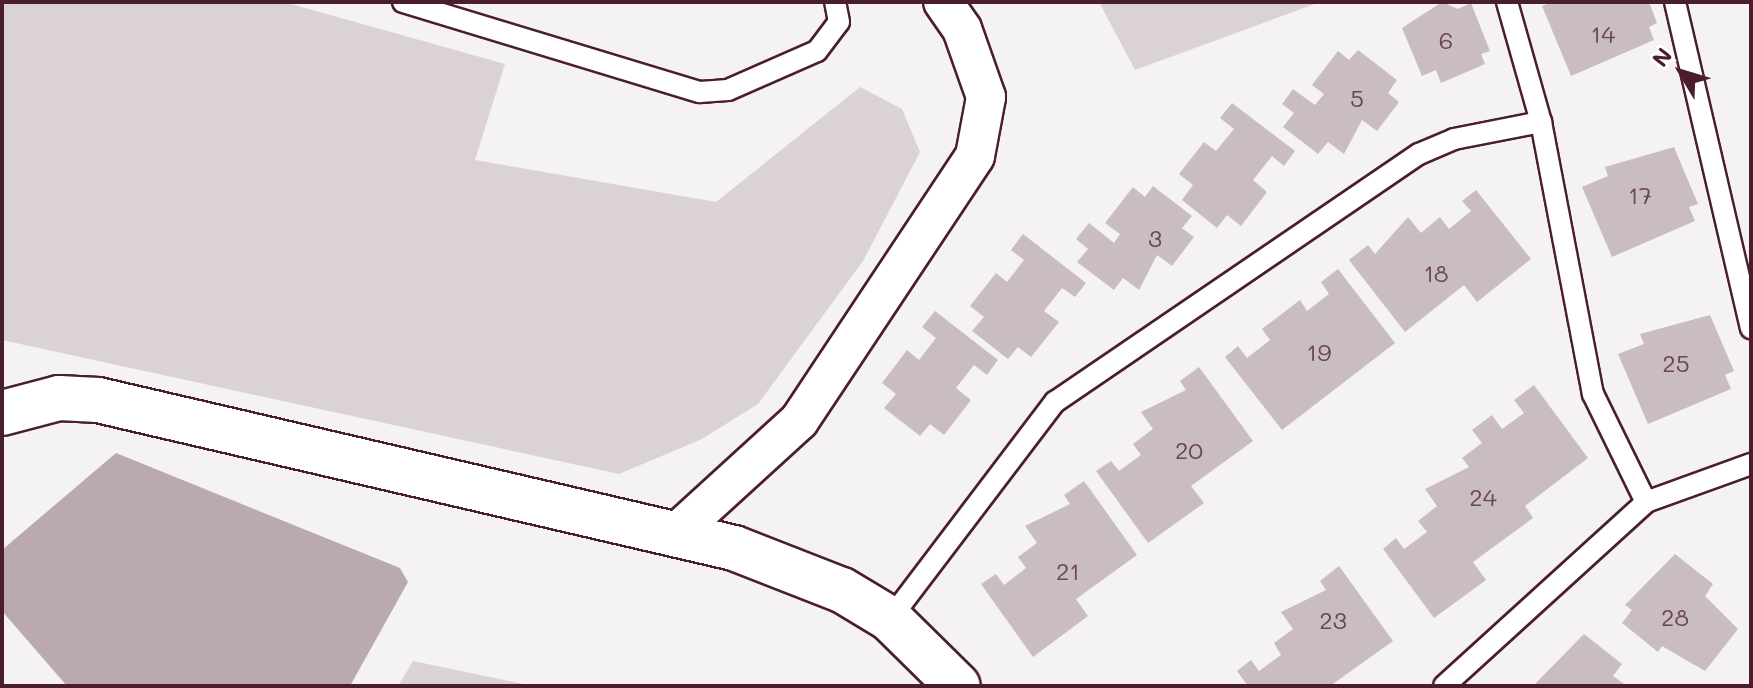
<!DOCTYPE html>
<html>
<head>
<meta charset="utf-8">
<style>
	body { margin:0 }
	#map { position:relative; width:1753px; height:688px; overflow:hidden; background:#f4f2f2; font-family:Mali,sans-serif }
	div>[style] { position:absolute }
	.green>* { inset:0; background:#dbd2d5 }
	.water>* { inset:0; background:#baa9ae }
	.building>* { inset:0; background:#cabdc1 }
	.roads { filter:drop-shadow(2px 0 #4a1f2b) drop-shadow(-2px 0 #4a1f2b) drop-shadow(0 2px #4a1f2b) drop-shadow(0 -2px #4a1f2b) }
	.lane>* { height:20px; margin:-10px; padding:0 10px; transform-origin:10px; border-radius:10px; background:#fff }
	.street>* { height:38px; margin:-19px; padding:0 19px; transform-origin:19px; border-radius:19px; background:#fff }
	.secondary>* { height:44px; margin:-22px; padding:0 22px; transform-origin:22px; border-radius:22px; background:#fff }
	span { translate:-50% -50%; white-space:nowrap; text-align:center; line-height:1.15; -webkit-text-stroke:8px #fff; paint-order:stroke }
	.number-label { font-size:24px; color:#6a4650 }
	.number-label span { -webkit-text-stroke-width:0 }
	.frame { position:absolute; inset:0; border:4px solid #4a1f2b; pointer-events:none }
	.north { position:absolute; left:1641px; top:32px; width:80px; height:80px; -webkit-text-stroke:6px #fff; paint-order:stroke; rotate:308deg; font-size:22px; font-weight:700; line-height:32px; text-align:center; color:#4a1f2b }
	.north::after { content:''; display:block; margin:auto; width:28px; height:36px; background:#4a1f2b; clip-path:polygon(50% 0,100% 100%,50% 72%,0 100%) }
</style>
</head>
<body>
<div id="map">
	<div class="green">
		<i style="clip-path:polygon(2px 2px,284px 2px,505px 64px,475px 160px,716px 202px,860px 87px,902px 109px,920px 152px,863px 261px,758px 404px,702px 439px,619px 474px,2px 340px)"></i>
		<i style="clip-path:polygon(1099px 2px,1320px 2px,1135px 70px)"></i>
		<i style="clip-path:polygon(413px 661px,533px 686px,398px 686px)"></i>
	</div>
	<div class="water">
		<i style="clip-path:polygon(116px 453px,400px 568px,408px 582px,350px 686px,67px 686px,2px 611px,2px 550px)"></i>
	</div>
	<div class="building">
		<i style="clip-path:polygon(1442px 2px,1458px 9px,1471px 3px,1490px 51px,1481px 54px,1485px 64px,1441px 83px,1436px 70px,1422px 76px,1402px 28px)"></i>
		<i style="clip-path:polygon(1552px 2px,1649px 2px,1657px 23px,1649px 27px,1654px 40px,1571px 76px,1542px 6px)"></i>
		<i style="clip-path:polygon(1358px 50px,1397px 80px,1388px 93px,1399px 102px,1377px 131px,1362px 120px,1344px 154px,1328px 142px,1318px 154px,1283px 127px,1294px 113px,1282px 104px,1293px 89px,1315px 105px,1324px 94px,1312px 85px,1338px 51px,1349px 60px)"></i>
		<i style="clip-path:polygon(1232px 103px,1295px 151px,1284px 166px,1272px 156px,1253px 180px,1267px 192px,1241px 226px,1227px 215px,1217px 228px,1182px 200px,1193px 185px,1179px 174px,1204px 142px,1216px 151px,1234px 129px,1220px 118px)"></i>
		<i style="clip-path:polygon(1674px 147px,1698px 204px,1689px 207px,1695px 221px,1612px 257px,1582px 187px,1608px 176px,1605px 167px)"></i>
		<i style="clip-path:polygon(1153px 186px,1192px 216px,1182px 228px,1194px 237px,1172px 266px,1157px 255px,1139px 290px,1123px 278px,1114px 290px,1077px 262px,1088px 249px,1076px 239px,1089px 223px,1114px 243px,1120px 234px,1105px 223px,1133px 187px,1145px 197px)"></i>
		<i style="clip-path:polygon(1476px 190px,1531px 259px,1477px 302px,1464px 285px,1405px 332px,1349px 260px,1368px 245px,1375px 254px,1408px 217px,1421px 233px,1440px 217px,1449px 229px,1471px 211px,1462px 201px)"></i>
		<i style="clip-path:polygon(1023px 234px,1086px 283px,1075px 297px,1062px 288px,1044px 311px,1059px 322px,1031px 357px,1018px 347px,1008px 359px,972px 331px,984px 317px,970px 306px,996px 273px,1007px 282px,1024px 260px,1011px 250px)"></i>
		<i style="clip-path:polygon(1338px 269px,1395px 343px,1282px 430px,1225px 357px,1238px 346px,1247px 358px,1270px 340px,1262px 329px,1300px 300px,1307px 311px,1329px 294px,1321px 282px)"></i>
		<i style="clip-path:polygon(935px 311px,998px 360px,987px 375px,974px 365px,956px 388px,971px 400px,944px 435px,930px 424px,920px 436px,884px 408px,896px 394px,882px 383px,907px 350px,919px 360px,936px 338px,922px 327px)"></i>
		<i style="clip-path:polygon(1710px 315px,1734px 371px,1725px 375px,1731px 389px,1648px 424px,1618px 354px,1644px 344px,1640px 334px)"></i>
		<i style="clip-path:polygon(1199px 367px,1253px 441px,1191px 486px,1204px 503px,1148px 543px,1096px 471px,1111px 461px,1119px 471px,1141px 455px,1133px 444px,1153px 429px,1141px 412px,1186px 390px,1180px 381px)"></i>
		<i style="clip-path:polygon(1534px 385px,1588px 458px,1525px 506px,1533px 518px,1473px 562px,1486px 580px,1434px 618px,1383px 549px,1396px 538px,1404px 549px,1427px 532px,1418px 521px,1437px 506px,1425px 489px,1469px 467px,1462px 458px,1482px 443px,1472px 430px,1492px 415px,1502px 429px,1524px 413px,1514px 400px)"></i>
		<i style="clip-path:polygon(1084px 481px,1137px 555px,1076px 599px,1088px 616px,1033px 657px,981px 584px,996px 574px,1004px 585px,1026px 568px,1018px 557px,1037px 543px,1025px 526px,1070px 504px,1064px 495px)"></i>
		<i style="clip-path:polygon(1675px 554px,1713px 584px,1705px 596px,1738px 629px,1705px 671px,1662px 646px,1658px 652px,1622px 623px,1632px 610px,1625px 605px)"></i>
		<i style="clip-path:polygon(1339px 566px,1393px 641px,1330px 686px,1248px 686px,1237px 671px,1251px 660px,1259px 671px,1281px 655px,1274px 643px,1293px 629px,1281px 612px,1326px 590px,1320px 581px)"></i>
		<i style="clip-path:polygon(1584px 634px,1622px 664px,1613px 676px,1627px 686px,1534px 685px)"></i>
	</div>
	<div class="roads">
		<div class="lane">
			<i style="left:403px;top:2px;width:310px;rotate:16.9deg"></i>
			<i style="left:700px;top:92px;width:28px;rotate:-4deg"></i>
			<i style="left:728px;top:90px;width:97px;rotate:-23.7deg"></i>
			<i style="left:817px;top:51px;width:36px;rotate:-53deg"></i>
			<i style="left:839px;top:22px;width:20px;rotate:-101deg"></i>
			<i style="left:1507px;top:2px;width:125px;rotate:74.2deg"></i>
			<i style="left:1541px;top:122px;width:277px;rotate:79.2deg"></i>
			<i style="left:1593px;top:394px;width:120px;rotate:63.9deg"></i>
			<i style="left:1675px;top:2px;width:335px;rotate:76.9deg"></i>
			<i style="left:890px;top:619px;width:273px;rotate:-52.8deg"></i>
			<i style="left:1055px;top:402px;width:440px;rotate:-34.3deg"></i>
			<i style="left:1419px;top:154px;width:38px;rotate:-23deg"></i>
			<i style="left:1454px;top:139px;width:89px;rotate:-11.1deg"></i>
			<i style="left:1444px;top:686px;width:273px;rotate:-42.3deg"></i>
			<i style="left:1646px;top:502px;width:112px;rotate:-19.9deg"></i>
		</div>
		<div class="street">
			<i style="left:674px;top:535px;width:169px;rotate:-42.4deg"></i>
			<i style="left:799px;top:421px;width:318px;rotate:-56.4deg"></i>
			<i style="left:975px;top:156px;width:60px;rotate:-79.4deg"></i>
			<i style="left:986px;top:97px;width:72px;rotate:-109.4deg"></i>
			<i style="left:962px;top:29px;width:33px;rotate:-125deg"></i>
		</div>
		<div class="secondary">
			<i style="left:2px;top:413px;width:59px;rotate:-14.7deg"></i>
			<i style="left:59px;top:398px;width:39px;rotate:3deg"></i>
			<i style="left:98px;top:400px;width:653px;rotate:13.1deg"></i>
			<i style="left:734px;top:548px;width:116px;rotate:21.3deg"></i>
			<i style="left:842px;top:590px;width:56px;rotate:31.1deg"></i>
			<i style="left:890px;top:619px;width:95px;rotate:44.6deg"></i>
		</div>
	</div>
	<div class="number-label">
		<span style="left:1603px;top:34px">14</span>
		<span style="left:1446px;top:40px">6</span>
		<span style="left:1357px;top:98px">5</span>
		<span style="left:1640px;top:195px">17</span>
		<span style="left:1155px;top:238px">3</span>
		<span style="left:1436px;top:273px">18</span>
		<span style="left:1319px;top:352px">19</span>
		<span style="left:1676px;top:363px">25</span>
		<span style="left:1189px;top:450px">20</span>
		<span style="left:1483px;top:497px">24</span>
		<span style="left:1068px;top:571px">21</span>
		<span style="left:1675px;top:617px">28</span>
		<span style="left:1333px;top:620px">23</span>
	</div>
	<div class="frame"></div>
	<div class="north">N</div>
</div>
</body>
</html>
